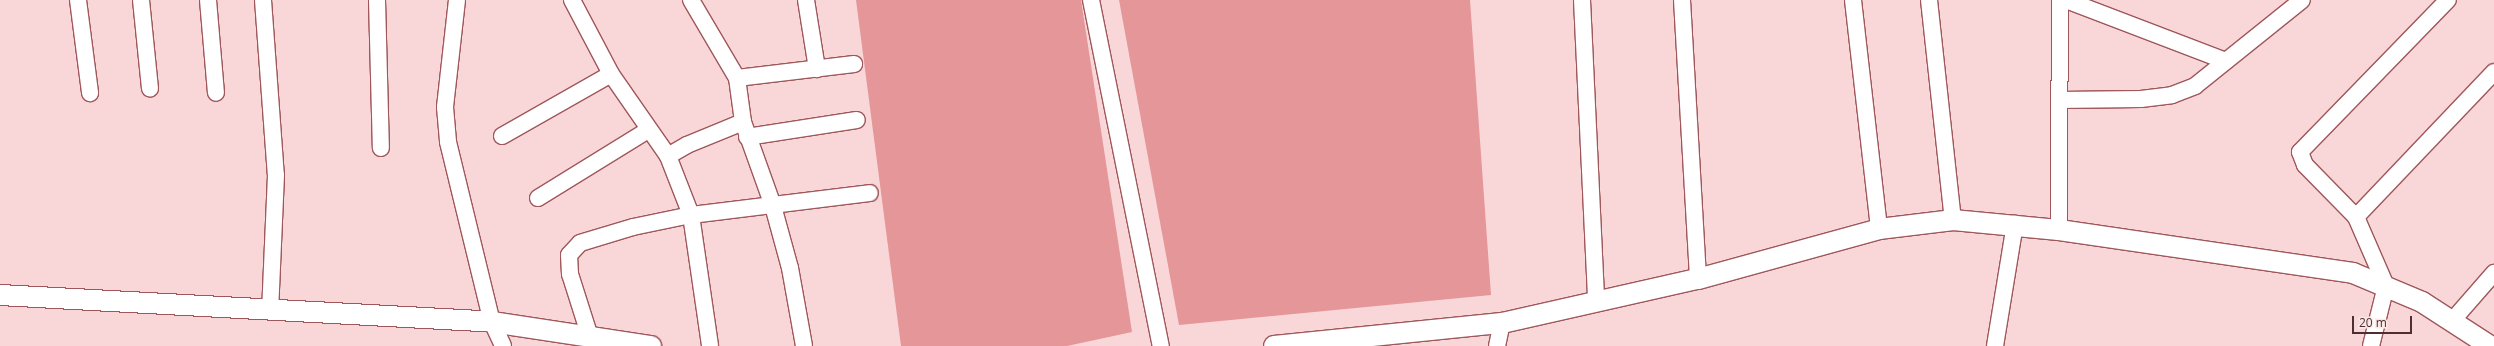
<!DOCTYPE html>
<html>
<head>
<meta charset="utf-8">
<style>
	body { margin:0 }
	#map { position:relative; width:2494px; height:346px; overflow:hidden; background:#f9d7d8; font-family:"Open Sans",sans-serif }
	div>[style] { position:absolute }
	.green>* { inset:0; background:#e49699 }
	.roads { filter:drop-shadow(1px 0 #9f575b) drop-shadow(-1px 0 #9f575b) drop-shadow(0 1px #9f575b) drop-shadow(0 -1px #9f575b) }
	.minor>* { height:16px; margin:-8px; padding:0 8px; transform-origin:8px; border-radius:8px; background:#fff }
	.tertiary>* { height:20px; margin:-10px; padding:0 10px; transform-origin:10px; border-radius:10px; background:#fff }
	span { translate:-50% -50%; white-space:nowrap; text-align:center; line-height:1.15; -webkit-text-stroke:3px #fbe9e9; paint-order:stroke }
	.scale { position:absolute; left:2352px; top:316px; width:60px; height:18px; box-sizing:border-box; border:2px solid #4f2e30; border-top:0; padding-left:5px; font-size:12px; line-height:14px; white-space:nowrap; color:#4f2e30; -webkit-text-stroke:3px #fbe9e9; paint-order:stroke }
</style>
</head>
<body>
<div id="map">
	<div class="green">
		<i style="clip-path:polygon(856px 0,1081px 0,1132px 332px,1067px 346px,901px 346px)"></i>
		<i style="clip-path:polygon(1119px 0,1470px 0,1491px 295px,1179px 325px)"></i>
	</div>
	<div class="roads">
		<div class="minor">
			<i style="left:78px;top:0;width:94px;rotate:82.6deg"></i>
			<i style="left:141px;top:0;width:89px;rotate:84.2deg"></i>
			<i style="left:208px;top:0;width:93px;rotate:85.1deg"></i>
			<i style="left:263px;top:0;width:175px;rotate:85.8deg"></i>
			<i style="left:276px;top:175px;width:135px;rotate:92.5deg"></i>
			<i style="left:377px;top:0;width:148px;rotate:88.5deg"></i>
			<i style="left:457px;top:0;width:108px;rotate:96.4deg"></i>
			<i style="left:445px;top:107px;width:35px;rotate:85deg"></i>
			<i style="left:448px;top:142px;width:185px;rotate:76.3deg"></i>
			<i style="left:492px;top:322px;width:26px;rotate:65deg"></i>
			<i style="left:572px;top:0;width:84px;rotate:62.2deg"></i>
			<i style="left:611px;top:74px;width:100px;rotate:55.2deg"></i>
			<i style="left:691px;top:0;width:91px;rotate:59.5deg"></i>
			<i style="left:737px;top:78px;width:44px;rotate:82.2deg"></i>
			<i style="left:743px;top:122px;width:61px;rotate:157.7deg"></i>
			<i style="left:687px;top:145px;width:22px;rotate:150deg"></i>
			<i style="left:668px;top:156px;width:63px;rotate:68.7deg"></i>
			<i style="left:691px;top:215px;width:132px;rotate:81.7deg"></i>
			<i style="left:806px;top:0;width:70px;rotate:80.9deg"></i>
			<i style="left:1091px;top:0;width:353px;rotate:78.6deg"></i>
			<i style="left:1582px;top:0;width:302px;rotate:87.3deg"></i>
			<i style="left:1682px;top:0;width:279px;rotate:86.7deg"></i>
			<i style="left:1853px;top:0;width:230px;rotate:83.5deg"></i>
			<i style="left:1929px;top:0;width:221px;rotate:83.8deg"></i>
			<i style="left:2066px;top:0;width:171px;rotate:20.9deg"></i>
			<i style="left:737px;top:78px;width:118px;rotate:-6.8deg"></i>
			<i style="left:2059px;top:100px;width:82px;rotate:-0.7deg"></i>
			<i style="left:2141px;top:99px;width:31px;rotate:-7deg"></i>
			<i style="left:2172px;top:95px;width:25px;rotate:-21deg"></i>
			<i style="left:2195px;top:86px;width:137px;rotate:-38.8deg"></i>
			<i style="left:743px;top:122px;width:89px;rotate:70.3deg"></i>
			<i style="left:773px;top:206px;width:64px;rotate:74.7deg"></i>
			<i style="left:790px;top:268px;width:79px;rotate:79.8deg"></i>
			<i style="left:502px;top:136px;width:125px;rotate:-29.6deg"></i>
			<i style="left:747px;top:137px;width:111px;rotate:-8.8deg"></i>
			<i style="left:538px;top:198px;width:129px;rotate:-31.7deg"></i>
			<i style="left:2356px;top:217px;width:200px;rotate:-46.4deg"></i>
			<i style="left:2059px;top:230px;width:230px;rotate:-89.8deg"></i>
			<i style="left:2452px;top:321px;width:64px;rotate:-48.8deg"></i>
			<i style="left:590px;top:337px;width:66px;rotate:-107.6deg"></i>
			<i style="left:570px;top:274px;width:19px;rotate:-93deg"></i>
			<i style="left:569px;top:255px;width:16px;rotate:-47deg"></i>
			<i style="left:580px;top:243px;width:55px;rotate:-16.8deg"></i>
			<i style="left:633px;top:227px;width:59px;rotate:-11.7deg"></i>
			<i style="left:691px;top:215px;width:180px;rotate:-7deg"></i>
			<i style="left:1497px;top:346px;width:24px;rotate:-78deg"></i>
			<i style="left:1995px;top:346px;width:124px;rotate:-80.7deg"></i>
			<i style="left:2371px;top:346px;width:62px;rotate:-76deg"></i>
			<i style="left:2386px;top:286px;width:75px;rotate:-113.5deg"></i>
			<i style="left:2356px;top:217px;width:73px;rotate:-134.4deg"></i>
			<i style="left:2305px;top:165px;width:14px;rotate:-111deg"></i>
			<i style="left:2300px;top:152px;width:212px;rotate:-45.8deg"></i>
		</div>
		<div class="tertiary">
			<i style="left:0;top:295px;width:493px;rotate:3.1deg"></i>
			<i style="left:492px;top:322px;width:161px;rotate:8.6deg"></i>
			<i style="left:1274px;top:346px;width:229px;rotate:-5.8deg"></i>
			<i style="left:1502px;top:323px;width:201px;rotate:-12.7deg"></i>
			<i style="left:1698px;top:279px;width:188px;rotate:-15.4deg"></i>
			<i style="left:1879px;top:229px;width:75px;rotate:-6.9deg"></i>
			<i style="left:1953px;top:220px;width:106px;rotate:5.4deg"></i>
			<i style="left:2059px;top:230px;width:297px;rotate:8.3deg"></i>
			<i style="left:2353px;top:273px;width:75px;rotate:22.8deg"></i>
			<i style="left:2422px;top:302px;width:81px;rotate:32.9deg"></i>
		</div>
	</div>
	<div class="scale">20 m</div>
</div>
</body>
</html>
